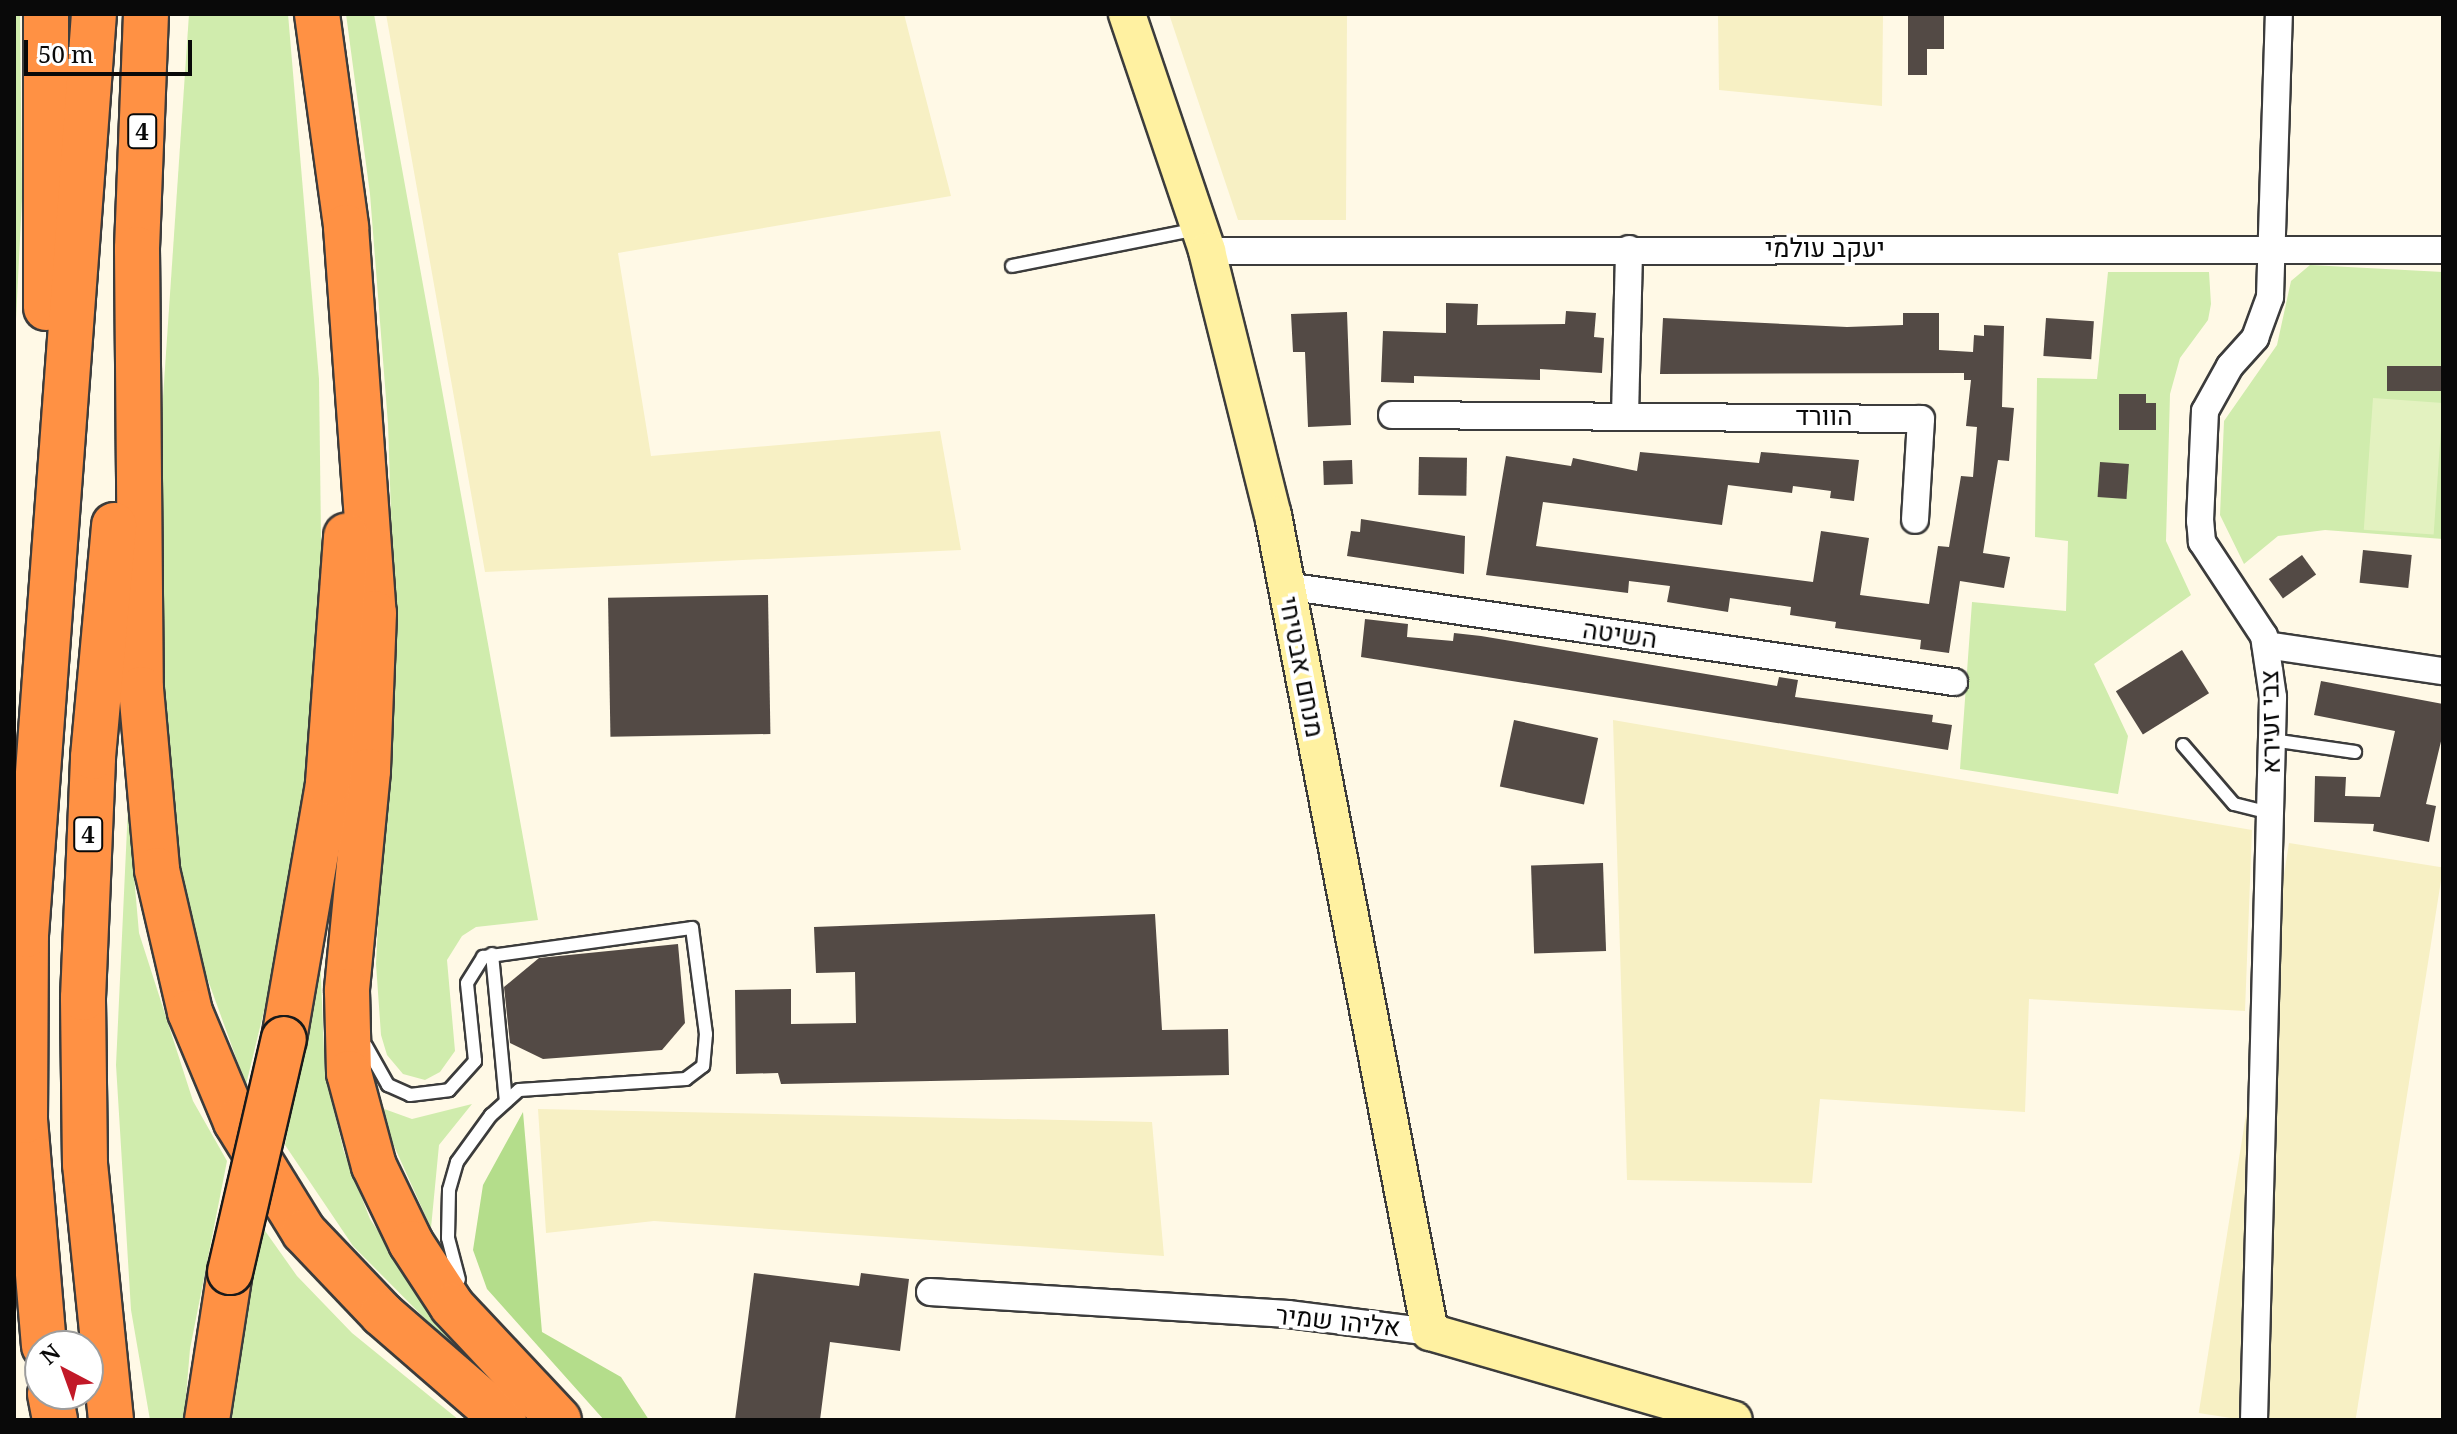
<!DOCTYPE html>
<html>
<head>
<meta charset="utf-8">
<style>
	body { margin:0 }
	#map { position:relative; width:2457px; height:1434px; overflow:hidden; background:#fff9e6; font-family:"Noto Serif",Heebo,serif }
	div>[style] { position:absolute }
	.farmland>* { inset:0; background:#f7f0c4; transform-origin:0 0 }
	.green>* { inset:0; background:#d0ecad }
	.forest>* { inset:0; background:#b4dd8b }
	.pitch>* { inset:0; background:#e3f2c0; transform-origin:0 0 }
	.building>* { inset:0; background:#534a45; transform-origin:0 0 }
	.roads { filter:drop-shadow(2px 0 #3c3c3c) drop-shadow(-2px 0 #3c3c3c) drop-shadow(0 2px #3c3c3c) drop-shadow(0 -2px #3c3c3c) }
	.lane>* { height:12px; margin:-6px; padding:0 6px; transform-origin:6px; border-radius:6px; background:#fff }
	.street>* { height:26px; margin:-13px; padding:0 13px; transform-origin:13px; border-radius:13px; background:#fff }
	.secondary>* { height:36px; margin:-18px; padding:0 18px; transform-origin:18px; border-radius:18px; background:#fff1a1 }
	.highway>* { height:44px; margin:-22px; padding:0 22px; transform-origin:22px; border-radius:22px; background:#ff9144 }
	.bridges { filter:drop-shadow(2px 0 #1a1a1a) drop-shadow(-2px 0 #1a1a1a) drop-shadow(0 2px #1a1a1a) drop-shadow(0 -2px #1a1a1a) }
	.highway-bridge>* { height:44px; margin:-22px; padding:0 22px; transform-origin:22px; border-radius:22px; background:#ff9144 }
	span { translate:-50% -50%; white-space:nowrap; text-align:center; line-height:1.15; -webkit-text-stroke:8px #fff; paint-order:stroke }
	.shield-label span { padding:2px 6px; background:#fff; border:2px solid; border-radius:6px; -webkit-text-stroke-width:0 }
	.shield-label { font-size:24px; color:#090909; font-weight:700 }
	.street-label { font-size:26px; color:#090909 }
	.frame { position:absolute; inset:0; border:16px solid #090909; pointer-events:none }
	.north { position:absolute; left:24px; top:1330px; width:80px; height:80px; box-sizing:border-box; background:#fff; border:2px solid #9d9d9d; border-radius:50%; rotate:319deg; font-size:22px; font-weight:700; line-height:32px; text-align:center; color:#090909 }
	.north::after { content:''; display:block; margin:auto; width:28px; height:36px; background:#c21928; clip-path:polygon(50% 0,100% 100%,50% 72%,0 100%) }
	.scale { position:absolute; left:24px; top:40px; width:168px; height:36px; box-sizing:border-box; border:4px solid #090909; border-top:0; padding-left:10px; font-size:24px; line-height:28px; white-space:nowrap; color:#090909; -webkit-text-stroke:6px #fff; paint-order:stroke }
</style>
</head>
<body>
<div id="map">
	<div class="farmland">
		<i style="clip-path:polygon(386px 14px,904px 14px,951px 196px,618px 253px,651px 456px,940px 431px,961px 550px,485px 572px)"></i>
		<i style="clip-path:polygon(1169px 14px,1347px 14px,1346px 220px,1238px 220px)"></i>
		<i style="clip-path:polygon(1718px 14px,1883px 14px,1882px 106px,1719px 90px)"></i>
		<i style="clip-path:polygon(1613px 720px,2252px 830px,2245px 1011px,2029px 999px,2025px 1112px,1820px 1099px,1812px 1183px,1627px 1180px)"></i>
		<i style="left:2289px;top:843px;width:156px;height:577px;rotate:9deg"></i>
		<i style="clip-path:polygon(538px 1109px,1152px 1122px,1164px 1256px,654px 1221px,546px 1233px)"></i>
	</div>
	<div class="green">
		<i style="clip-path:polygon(14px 14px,20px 14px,22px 198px,14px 360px)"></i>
		<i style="clip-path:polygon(189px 14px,288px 14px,319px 379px,322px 615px,292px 895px,246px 1085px,180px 903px,161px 695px,158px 471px)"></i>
		<i style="clip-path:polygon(346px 14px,374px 14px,538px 920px,476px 927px,462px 936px,447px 960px,455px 1051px,440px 1072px,425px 1080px,403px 1074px,387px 1055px,381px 1035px,376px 964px,394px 603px,388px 424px,370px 194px)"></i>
		<i style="clip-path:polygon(2310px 265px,2443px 272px,2443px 539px,2325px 530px,2278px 536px,2244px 564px,2220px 515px,2224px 421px,2277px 345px,2291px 281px)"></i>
		<i style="clip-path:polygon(2108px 272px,2209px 272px,2211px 304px,2208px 320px,2180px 358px,2170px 394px,2166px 541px,2191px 595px,2094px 664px,2128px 736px,2118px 794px,1960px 769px,1972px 602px,2066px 611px,2068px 541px,2035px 537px,2037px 378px,2097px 379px)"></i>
		<i style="clip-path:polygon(128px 807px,139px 933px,193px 1101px,227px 1161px,190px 1349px,184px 1420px,150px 1420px,131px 1310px,116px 1065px)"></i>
		<i style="clip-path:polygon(320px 956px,325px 1074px,344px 1152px,370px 1219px,462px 1356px,353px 1246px,285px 1145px)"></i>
		<i style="clip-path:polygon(472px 1104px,439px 1145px,431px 1228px,376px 1106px,412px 1119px)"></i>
		<i style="clip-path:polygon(263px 1228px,297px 1276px,352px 1333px,459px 1420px,226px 1420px,244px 1289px)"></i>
	</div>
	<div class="forest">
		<i style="clip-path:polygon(523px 1112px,542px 1332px,621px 1377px,649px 1420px,604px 1420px,487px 1289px,473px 1250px,483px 1185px)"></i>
	</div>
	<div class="pitch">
		<i style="left:2373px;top:398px;width:70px;height:132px;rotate:4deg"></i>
	</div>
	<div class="building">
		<i style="clip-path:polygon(1908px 14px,1944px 14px,1944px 49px,1927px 49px,1927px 75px,1908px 75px)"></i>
		<i style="clip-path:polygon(1446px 303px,1478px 304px,1477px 325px,1565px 324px,1566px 311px,1596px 313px,1594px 337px,1604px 338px,1602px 373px,1540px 369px,1540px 380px,1414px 376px,1414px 383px,1381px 382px,1383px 331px,1446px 333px)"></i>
		<i style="clip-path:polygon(1347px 312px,1351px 425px,1308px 427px,1305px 352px,1293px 352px,1291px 314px)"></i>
		<i style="clip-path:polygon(1903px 313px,1939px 313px,1939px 350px,1973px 352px,1974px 335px,1984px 336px,1984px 325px,2004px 326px,2002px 407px,2014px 408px,2009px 461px,1998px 460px,1983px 553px,2010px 557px,2004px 588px,1960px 581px,1949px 653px,1920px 649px,1921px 640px,1835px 628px,1836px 622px,1790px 615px,1791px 607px,1730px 598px,1728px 612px,1667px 602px,1670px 586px,1629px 581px,1628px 593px,1486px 575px,1506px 456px,1571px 466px,1573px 458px,1637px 471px,1640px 452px,1759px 463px,1761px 452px,1859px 460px,1854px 501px,1830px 498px,1831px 491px,1793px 486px,1792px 493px,1728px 485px,1722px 525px,1543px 502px,1536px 546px,1813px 582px,1821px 531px,1869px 538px,1860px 595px,1929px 604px,1938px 546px,1949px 547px,1961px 476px,1973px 477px,1977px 427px,1966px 426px,1971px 380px,1964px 380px,1964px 373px,1660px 374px,1663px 318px,1847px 327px,1903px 325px)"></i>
		<i style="left:2046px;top:318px;width:48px;height:38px;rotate:4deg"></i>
		<i style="left:2443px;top:366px;width:25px;height:56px;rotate:90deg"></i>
		<i style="clip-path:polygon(2119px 394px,2146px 394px,2146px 403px,2156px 403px,2156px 430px,2119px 430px)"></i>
		<i style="left:1419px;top:457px;width:48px;height:38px;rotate:1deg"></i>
		<i style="left:1352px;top:460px;width:24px;height:29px;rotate:88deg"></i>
		<i style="left:2100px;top:462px;width:29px;height:35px;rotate:4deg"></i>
		<i style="clip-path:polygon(1361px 519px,1465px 536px,1464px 574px,1347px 556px,1351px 531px,1360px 532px)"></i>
		<i style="left:2363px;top:550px;width:49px;height:33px;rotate:6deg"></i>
		<i style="left:2302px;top:555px;width:24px;height:41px;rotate:54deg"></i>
		<i style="left:768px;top:595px;width:139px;height:160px;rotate:89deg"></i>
		<i style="clip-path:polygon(1365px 619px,1408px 624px,1407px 637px,1453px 641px,1454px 633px,1481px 636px,1777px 686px,1779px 677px,1798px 680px,1795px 697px,1933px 715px,1932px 722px,1952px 725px,1948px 750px,1361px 657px)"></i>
		<i style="left:2182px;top:650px;width:51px;height:78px;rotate:58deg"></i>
		<i style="clip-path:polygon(2321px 681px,2443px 704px,2443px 733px,2426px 804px,2436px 806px,2429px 842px,2373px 831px,2374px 824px,2314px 822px,2315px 776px,2346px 777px,2345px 796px,2380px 797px,2395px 731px,2314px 715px)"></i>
		<i style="left:1514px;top:720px;width:86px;height:68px;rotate:12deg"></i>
		<i style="left:1603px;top:863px;width:88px;height:72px;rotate:88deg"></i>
		<i style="clip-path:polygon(1155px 914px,1162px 1030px,1228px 1029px,1229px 1075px,781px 1084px,778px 1073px,736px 1074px,735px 990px,791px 989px,791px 1024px,856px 1023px,855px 972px,816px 973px,814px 927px)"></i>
		<i style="clip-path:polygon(678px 944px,685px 1023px,662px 1050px,543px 1059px,510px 1043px,504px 987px,539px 958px)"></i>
		<i style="clip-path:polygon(754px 1273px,859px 1286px,861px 1273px,909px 1279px,900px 1351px,830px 1342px,820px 1420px,735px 1420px)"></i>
	</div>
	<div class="roads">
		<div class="lane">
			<i style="left:1012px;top:266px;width:189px;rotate:-11.3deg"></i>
			<i style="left:2272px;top:740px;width:84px;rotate:8.2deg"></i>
			<i style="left:2183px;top:745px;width:78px;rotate:49.2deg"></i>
			<i style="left:2234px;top:804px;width:37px;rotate:14deg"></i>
			<i style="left:492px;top:954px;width:148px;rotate:84.6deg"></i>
			<i style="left:366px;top:1046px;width:45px;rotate:60.6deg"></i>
			<i style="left:388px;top:1085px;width:24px;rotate:24deg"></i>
			<i style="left:410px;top:1095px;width:39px;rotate:-7deg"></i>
			<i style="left:449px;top:1090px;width:39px;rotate:-48deg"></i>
			<i style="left:475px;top:1061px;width:78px;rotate:-95.9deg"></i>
			<i style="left:467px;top:983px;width:31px;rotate:-58deg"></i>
			<i style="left:483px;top:957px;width:211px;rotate:-7.9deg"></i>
			<i style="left:692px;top:928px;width:107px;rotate:82.5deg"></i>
			<i style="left:706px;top:1034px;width:32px;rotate:95deg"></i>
			<i style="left:703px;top:1066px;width:21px;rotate:143deg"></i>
			<i style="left:686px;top:1079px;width:167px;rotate:176.2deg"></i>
			<i style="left:519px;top:1090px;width:38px;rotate:138deg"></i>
			<i style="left:491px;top:1115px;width:58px;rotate:125.9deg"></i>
			<i style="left:457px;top:1162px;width:29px;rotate:106deg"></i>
			<i style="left:449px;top:1190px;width:48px;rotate:91.2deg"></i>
			<i style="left:448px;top:1238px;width:43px;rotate:75.3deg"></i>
		</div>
		<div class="street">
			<i style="left:1207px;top:251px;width:1236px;rotate:-0.05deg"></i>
			<i style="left:1392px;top:415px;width:529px;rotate:0.43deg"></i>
			<i style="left:1921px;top:419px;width:101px;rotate:93.4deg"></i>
			<i style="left:1625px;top:416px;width:167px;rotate:-88.6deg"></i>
			<i style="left:1286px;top:586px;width:675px;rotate:8.18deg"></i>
			<i style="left:2266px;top:645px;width:179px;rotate:8.4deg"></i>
			<i style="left:930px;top:1292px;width:359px;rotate:3.5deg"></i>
			<i style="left:1288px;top:1314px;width:143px;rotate:7.2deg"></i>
			<i style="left:2254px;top:1420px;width:723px;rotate:-88.49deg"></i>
			<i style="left:2273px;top:697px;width:62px;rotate:-98.4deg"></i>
			<i style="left:2264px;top:636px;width:113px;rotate:-123.4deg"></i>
			<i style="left:2202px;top:542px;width:21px;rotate:-95deg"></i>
			<i style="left:2200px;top:521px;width:110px;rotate:-87.4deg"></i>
			<i style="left:2205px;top:411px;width:51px;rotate:-60.9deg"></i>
			<i style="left:2230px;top:366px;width:38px;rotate:-48deg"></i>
			<i style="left:2255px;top:338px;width:44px;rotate:-69.9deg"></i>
			<i style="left:2270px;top:297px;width:283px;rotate:-88.2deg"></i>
		</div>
		<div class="secondary">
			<i style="left:1127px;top:14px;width:250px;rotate:71.3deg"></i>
			<i style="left:1207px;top:251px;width:272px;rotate:76deg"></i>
			<i style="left:1273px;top:515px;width:832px;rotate:79.12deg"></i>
			<i style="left:1430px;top:1332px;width:316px;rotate:16.1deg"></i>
		</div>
		<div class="highway">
			<i style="left:46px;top:14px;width:294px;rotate:90deg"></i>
			<i style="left:146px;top:14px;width:235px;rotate:92.2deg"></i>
			<i style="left:137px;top:249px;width:440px;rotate:89.5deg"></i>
			<i style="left:141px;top:689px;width:182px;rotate:84.9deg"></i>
			<i style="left:157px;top:870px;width:146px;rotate:76.9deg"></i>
			<i style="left:190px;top:1012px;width:119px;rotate:67.3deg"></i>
			<i style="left:236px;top:1122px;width:129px;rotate:58.3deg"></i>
			<i style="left:304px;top:1232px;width:113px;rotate:46.4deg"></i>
			<i style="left:382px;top:1314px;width:162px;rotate:41deg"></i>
			<i style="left:317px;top:14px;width:215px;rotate:82.2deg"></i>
			<i style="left:346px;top:227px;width:387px;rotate:85.9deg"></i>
			<i style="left:374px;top:613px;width:158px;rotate:92.2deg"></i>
			<i style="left:368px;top:771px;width:221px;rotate:95.5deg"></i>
			<i style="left:347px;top:991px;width:82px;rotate:88.6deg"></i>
			<i style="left:349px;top:1073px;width:96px;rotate:75deg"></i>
			<i style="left:374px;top:1166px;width:85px;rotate:64.3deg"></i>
			<i style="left:411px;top:1243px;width:75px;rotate:56.9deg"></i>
			<i style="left:452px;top:1306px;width:156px;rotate:46.8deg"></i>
			<i style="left:284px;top:1039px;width:260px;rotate:-80.2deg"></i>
			<i style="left:328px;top:783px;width:248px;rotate:-85.8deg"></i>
			<i style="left:44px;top:1346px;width:226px;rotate:-94.8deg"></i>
			<i style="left:25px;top:1121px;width:186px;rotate:-89.7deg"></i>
			<i style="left:26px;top:935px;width:924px;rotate:-85.78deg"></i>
			<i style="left:50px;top:1394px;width:26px;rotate:79deg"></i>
			<i style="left:111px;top:1420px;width:257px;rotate:-95.8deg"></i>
			<i style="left:85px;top:1164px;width:166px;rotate:-90.7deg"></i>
			<i style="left:83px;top:998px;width:241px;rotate:-87.6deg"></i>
			<i style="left:93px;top:757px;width:233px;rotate:-84.8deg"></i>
			<i style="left:207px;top:1420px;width:150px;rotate:-81.2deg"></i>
		</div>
	</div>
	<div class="bridges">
		<div class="highway-bridge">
			<i style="left:230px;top:1272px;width:239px;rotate:-77deg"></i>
		</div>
	</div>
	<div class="shield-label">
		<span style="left:142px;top:131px">4</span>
		<span style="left:88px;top:834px">4</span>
	</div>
	<div class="street-label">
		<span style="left:1825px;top:248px">יעקב עולמי</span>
		<span style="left:1824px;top:416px">הוורד</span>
		<span style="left:1620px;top:634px;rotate:8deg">השיטה</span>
		<span style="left:1302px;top:667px;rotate:79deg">מנחם אבטיחי</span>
		<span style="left:2270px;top:722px;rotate:-91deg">צבי זעירא</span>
		<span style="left:1338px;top:1321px;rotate:6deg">אליהו שמיר</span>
	</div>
	<div class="frame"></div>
	<div class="north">N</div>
	<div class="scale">50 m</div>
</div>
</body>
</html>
